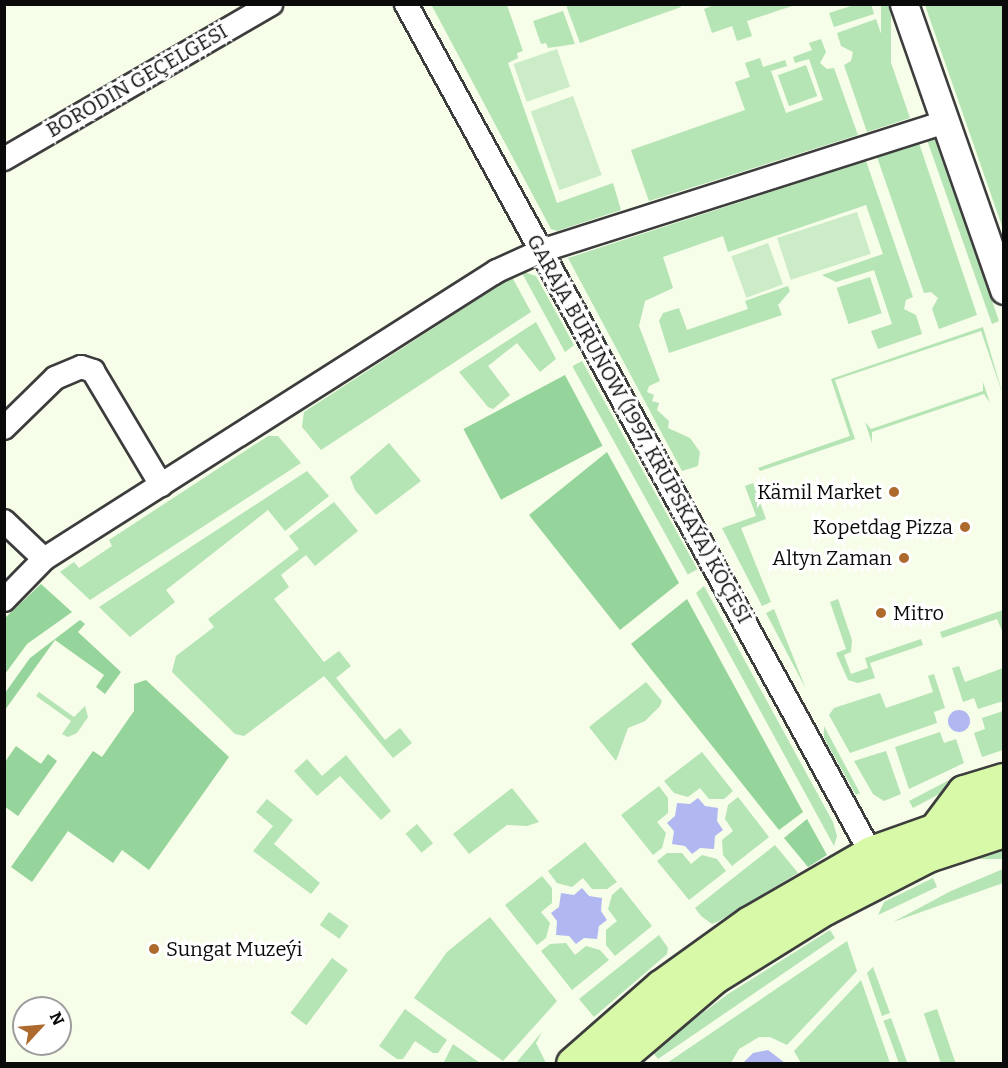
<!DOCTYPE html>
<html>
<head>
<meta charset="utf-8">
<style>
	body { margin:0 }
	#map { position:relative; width:1008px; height:1068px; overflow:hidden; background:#f6fde8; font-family:Bitter,serif }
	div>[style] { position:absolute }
	.green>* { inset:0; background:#b5e4b5; transform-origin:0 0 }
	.forest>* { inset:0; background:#95d49a; transform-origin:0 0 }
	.pitch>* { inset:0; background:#cbecc6; transform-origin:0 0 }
	.water>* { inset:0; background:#b0b7f1 }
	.round { border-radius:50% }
	.roads { filter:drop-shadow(2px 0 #3d3d3d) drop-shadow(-2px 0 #3d3d3d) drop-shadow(0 2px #3d3d3d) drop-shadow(0 -2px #3d3d3d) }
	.minor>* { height:22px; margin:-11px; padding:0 11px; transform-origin:11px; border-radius:11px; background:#fff }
	.tertiary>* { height:27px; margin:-13.5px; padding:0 13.5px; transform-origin:13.5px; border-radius:13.5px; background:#fff }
	.secondary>* { height:32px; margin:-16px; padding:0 16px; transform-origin:16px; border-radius:16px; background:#d8f9a7 }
	.dots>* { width:16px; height:16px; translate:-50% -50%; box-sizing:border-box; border:3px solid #fff; border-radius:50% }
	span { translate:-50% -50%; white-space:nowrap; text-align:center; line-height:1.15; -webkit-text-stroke:6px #fff; paint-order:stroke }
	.street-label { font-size:20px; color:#0a0a0a }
	.poi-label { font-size:20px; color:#0a0a0a }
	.right { translate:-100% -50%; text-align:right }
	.left { translate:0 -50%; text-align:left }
	.frame { position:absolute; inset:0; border:6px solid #0a0a0a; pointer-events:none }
	.north { position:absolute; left:12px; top:996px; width:60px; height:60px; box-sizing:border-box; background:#fff; border:2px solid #9d9d9d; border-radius:50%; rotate:64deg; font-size:16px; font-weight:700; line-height:24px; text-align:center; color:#0a0a0a }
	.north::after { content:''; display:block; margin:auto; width:21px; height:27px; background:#ae6a2d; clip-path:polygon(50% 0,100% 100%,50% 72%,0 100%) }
</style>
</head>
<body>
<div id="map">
	<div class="green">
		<i style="clip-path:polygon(431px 4px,507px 5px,523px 51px,517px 53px,518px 58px,508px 63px,557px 203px,613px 183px,621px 210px,557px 231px,551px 229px)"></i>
		<i style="clip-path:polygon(716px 4px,795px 4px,795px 5px,747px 21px,752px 36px,737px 41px,732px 26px,712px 33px,704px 9px)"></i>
		<i style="clip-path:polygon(871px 4px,874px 14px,834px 27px,829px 13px,854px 5px)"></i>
		<i style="clip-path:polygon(680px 5px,681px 7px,580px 43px,566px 5px)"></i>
		<i style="left:881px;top:5px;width:10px;height:116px"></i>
		<i style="clip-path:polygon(925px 5px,1003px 5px,1003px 229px)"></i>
		<i style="clip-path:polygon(563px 11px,575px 44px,548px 48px,546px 43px,541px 44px,533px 21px)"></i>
		<i style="clip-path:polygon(876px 19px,910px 118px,867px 132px,844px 65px,851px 61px,853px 52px,841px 46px,837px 33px)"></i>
		<i style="clip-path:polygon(821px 39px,826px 52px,820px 63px,827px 69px,834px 68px,858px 135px,649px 201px,631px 150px,745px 110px,735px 82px,750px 77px,745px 63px,760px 58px,763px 67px,785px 60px,787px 66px,771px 71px,786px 113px,823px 100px,809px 59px,795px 63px,793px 57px,812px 50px,809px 43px)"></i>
		<i style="left:806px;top:65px;width:33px;height:30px;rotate:70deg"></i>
		<i style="clip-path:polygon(936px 137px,999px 321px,992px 324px,927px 140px)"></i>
		<i style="clip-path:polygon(919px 143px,977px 315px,939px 329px,932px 309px,938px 298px,931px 292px,924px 293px,877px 157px)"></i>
		<i style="clip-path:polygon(866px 161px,913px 297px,906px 300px,904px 309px,916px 315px,922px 334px,878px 349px,871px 331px,892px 324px,874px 270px,836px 282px,822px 275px,883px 254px,866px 205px,728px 252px,723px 236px,663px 257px,673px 288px,645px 301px,639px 326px,660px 381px,649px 386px,647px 392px,654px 395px,652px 401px,659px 403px,657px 410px,669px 421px,668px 428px,690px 438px,700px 452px,698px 466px,682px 471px,568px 258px)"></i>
		<i style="clip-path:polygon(521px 271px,536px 276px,574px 345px,565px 352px)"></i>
		<i style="clip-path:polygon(512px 277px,531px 312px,321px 450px,302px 427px,304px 412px)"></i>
		<i style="left:870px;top:277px;width:38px;height:35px;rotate:72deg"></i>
		<i style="clip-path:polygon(788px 286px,790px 291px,778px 305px,782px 315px,669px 353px,659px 321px,663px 313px,679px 308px,687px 330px,748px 309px,745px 301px)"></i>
		<i style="clip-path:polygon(536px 322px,556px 359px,540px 372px,517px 343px,488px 366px,510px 395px,493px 409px,488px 407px,459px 372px)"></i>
		<i style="clip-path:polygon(983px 327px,1003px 395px,981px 331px,835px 380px,855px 439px,760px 471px,758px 468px,850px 436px,831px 379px)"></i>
		<i style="left:582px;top:361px;width:238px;height:11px;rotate:61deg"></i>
		<i style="clip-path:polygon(983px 382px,990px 403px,984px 394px,872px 432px,872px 443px,865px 422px,871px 429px,983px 391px)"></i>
		<i style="clip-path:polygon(268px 436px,278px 436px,301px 463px,90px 600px,60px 572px,74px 562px,79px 568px,112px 546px,109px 540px)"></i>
		<i style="clip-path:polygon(389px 443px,421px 481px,376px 515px,355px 490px,350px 477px)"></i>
		<i style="clip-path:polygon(307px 471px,329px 496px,285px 531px,268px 510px,166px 590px,175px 602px,130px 637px,99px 607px)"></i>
		<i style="clip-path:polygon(753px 483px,766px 519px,741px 528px,771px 602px,762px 606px,722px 528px,756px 516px,745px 486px)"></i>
		<i style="clip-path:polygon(334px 502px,358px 531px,315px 566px,306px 555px,281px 575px,289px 587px,274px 599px,324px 662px,339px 651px,351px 666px,336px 678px,385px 740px,400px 728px,412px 743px,393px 758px,324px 676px,244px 736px,235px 734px,172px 672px,176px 656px,214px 627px,208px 619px,299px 549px,289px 536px)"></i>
		<i style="clip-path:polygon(704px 586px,833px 822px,837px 836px,834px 846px,696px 593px)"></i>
		<i style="clip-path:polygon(838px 599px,852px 640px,851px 652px,844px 655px,851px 674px,868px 668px,865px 658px,921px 639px,923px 645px,870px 663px,875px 678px,858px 683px,848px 680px,836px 653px,846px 649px,830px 602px)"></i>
		<i style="clip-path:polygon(774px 609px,806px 689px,766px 613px)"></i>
		<i style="clip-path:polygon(1003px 610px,1003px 633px,997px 619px,942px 638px,940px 632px)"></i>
		<i style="clip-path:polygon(959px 666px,965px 682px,1003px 668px,1003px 701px,978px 709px,974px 698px,963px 702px,952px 668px)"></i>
		<i style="clip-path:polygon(934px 674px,945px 708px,934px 712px,937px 723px,850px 753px,829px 715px,834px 708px,880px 693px,886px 708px,933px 692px,928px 676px)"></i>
		<i style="clip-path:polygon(646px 682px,662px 701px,660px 706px,645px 721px,628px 728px,616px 761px,589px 727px)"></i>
		<i style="clip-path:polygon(39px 692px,74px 717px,85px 706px,88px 717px,77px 733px,68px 737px,62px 734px,71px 721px,36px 696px)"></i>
		<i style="clip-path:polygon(1003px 711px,1003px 750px,982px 757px,974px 733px,985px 729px,982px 718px)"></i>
		<i style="clip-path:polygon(824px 726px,860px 793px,856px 795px,824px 738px)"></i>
		<i style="clip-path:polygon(940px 732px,944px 743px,956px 739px,964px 763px,909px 789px,895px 747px)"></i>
		<i style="clip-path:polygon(886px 751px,901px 794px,884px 801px,873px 794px,854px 761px)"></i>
		<i style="clip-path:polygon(702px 752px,733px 791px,724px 799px,709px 799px,700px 788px,688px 797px,674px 793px,664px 781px)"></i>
		<i style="clip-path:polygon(346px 755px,391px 811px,381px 820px,340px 776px,317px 796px,294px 771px,307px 759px,322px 776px)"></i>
		<i style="clip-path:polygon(1003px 761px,1003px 769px,958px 784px,913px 808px,909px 801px,955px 777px)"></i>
		<i style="clip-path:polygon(659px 786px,668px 798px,668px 813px,657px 822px,666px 833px,662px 848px,653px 855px,621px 815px)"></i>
		<i style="clip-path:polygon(512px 788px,539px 822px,527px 826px,507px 825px,469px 854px,453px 834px)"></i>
		<i style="clip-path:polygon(738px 797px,769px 837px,732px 866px,723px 855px,722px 840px,733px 831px,725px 819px,728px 805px)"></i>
		<i style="clip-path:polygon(267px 799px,293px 820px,274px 844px,320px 883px,311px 894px,253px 851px,273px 826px,256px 812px)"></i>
		<i style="left:417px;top:824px;width:25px;height:15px;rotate:50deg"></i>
		<i style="clip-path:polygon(585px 842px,617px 882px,607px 889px,592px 889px,583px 878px,572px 887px,557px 883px,548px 871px)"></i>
		<i style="clip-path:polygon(775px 845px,798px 873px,719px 921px,712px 924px,701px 916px,695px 908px)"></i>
		<i style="left:1003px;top:850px;width:9px;height:64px;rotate:90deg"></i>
		<i style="clip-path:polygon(667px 853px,682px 853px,691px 864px,702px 855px,717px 859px,726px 871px,689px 900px,657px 861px)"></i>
		<i style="clip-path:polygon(1003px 869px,1003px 883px,893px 922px,951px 891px)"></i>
		<i style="clip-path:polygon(542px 876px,552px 888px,552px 903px,541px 912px,550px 923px,546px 938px,537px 945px,505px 905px)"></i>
		<i style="clip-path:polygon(933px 878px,937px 887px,878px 915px,884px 902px)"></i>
		<i style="clip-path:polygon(621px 887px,652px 926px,615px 956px,606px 945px,606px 930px,617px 921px,608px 909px,612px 895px)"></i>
		<i style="left:329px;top:912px;width:24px;height:16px;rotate:35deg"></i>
		<i style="clip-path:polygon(490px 917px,557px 1001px,503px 1061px,414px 998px,447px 952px)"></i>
		<i style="clip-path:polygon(830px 930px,835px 938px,658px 1059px,652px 1051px,728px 994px)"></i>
		<i style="clip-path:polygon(659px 935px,668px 948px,667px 954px,594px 1017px,579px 999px)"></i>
		<i style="clip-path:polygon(847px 941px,857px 971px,787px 1045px,770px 1037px,759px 1037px,739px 1049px,731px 1063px,667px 1063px)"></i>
		<i style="clip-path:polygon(566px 943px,575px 955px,586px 946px,600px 950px,609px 960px,572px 990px,541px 951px,550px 944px)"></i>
		<i style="left:332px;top:958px;width:20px;height:69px;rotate:37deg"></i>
		<i style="clip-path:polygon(873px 967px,890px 1013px,882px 1016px,867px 973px)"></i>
		<i style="clip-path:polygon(861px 980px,890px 1063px,801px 1063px,794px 1051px)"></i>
		<i style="clip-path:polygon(405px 1009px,447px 1040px,438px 1053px,433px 1053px,415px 1041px,403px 1059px,397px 1059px,379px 1046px)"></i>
		<i style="left:937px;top:1009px;width:57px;height:14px;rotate:71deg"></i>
		<i style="left:891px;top:1018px;width:48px;height:8px;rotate:70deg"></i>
		<i style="clip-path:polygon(542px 1032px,536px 1043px,546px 1063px,516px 1063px)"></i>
		<i style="clip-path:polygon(453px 1044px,480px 1063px,444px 1062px)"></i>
	</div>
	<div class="forest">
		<i style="left:565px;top:375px;width:80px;height:115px;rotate:62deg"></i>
		<i style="clip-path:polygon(607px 452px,679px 583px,620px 630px,529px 515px)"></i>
		<i style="clip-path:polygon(41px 584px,72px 612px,27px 644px,5px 674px,5px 618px)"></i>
		<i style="clip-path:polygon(687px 599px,803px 812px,779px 830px,631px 644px)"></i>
		<i style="clip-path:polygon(80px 620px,85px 624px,78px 632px,121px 672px,105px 694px,96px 687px,104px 675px,55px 640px,5px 710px,5px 693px,30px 658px)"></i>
		<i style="clip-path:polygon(146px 680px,229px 757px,149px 870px,122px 850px,113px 863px,68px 831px,32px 882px,11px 867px,93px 751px,102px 757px,134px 711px,134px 684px)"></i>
		<i style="clip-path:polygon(16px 746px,41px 764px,48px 754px,57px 761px,18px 816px,4px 806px,5px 762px)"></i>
		<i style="clip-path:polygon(807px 819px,827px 855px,808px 867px,784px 838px)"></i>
	</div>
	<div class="pitch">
		<i style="left:557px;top:49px;width:40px;height:46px;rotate:71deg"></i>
		<i style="left:573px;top:96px;width:84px;height:45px;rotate:70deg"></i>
		<i style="left:857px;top:212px;width:44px;height:84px;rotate:72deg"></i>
		<i style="left:768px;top:243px;width:44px;height:39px;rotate:70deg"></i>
	</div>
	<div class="water">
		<i class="round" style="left:948px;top:710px;width:22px;height:22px"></i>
		<i style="clip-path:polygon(698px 798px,705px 806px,718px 808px,717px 821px,723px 830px,715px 836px,714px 849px,700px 848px,692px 854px,685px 846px,672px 844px,674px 831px,667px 823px,675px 816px,677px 803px,690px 804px)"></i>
		<i style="clip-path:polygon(582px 888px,589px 896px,602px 898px,601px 911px,607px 920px,599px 926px,597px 939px,584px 938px,576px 944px,569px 936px,556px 935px,557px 921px,551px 913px,559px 907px,561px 893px,574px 895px)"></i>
		<i style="clip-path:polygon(768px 1050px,785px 1063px,743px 1063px,753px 1053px)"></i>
	</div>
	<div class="roads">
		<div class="minor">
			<i style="left:406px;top:4px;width:983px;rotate:61.3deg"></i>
			<i style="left:4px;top:159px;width:309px;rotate:-30.1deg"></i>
			<i style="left:4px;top:428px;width:71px;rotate:-44.4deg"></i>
			<i style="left:55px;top:378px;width:28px;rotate:-23deg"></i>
			<i style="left:81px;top:367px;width:13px;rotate:18deg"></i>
			<i style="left:93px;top:371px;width:133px;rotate:59.2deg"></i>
			<i style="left:4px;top:521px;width:55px;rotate:43.5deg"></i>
			<i style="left:4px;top:600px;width:57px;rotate:-45.7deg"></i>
			<i style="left:44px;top:559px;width:537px;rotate:-32.45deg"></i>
			<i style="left:497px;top:271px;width:48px;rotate:-24.4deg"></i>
			<i style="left:541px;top:251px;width:424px;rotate:-17.7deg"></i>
		</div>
		<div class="tertiary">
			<i style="left:904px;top:4px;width:303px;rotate:70.7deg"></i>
		</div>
		<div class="secondary">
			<i style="left:937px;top:828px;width:45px;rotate:-53.1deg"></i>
			<i style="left:964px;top:792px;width:42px;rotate:-16.7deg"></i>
			<i style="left:573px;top:1064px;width:117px;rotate:-41.2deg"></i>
			<i style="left:661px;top:987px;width:110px;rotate:-35.7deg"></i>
			<i style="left:750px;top:923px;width:140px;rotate:-30deg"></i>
			<i style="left:871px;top:853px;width:141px;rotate:-19.5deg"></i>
			<i style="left:613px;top:1064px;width:133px;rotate:-40.4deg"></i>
			<i style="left:714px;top:978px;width:131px;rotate:-31.9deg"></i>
			<i style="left:825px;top:909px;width:116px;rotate:-27.2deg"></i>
			<i style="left:928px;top:856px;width:80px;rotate:-18.2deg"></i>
		</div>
	</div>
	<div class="dots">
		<i style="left:894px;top:492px;background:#ae6a2d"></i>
		<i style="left:965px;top:527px;background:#ae6a2d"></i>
		<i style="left:904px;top:558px;background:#ae6a2d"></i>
		<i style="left:881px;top:613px;background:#ae6a2d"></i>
		<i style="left:154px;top:949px;background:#ae6a2d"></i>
	</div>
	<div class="street-label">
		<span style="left:137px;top:81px;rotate:-30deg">BORODIN GEÇELGESI</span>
		<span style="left:639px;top:429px;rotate:61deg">GARAJA BURUNOW (1997, KRUPSKAÝA) KÖÇESI</span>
	</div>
	<div class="poi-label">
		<span class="right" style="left:882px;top:492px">Kämil Market</span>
		<span class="right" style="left:953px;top:527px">Kopetdag Pizza</span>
		<span class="right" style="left:892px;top:558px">Altyn Zaman</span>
		<span class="left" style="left:893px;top:613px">Mitro</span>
		<span class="left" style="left:166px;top:949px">Sungat Muzeýi</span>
	</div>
	<div class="frame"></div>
	<div class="north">N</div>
</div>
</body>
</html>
